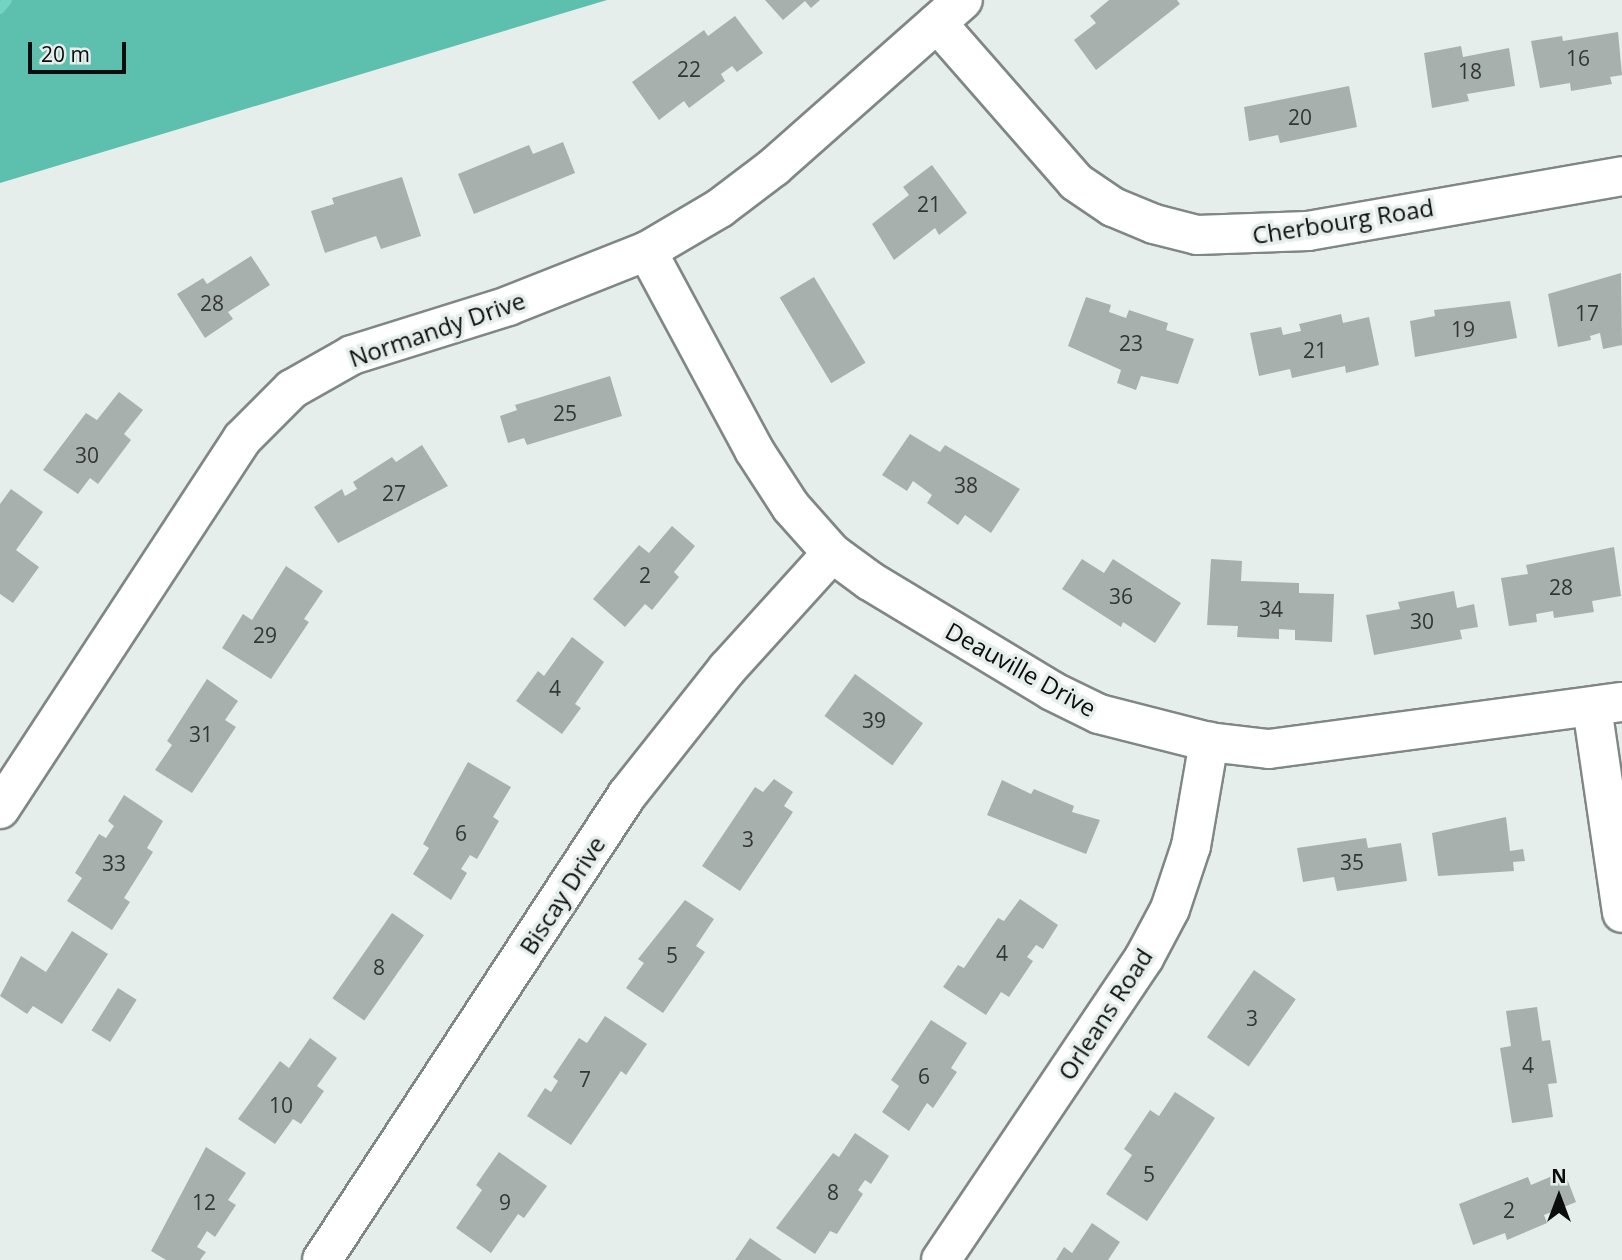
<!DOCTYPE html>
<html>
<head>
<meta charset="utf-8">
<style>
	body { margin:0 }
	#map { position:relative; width:1622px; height:1260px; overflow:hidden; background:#e6eeec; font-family:"Open Sans",sans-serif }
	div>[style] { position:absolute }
	.forest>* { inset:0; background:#5dbfad }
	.stream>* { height:10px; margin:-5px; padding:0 5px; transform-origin:5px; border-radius:5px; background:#72d4c1 }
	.building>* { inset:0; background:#a8b0ae; transform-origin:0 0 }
	.roads { filter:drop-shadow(2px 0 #808785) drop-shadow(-2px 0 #808785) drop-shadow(0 2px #808785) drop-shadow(0 -2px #808785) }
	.minor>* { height:38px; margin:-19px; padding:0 19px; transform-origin:19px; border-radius:19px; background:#fff }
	span { translate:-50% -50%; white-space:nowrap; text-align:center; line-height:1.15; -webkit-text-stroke:7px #e6eeec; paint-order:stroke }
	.number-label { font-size:21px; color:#323635 }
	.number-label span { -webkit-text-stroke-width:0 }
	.street-label { font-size:24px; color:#0b0d0d }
	.north { position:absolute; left:1524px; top:1162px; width:70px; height:70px; -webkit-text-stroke:5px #e6eeec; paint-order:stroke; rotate:0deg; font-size:19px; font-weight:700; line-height:28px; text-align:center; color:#0b0d0d }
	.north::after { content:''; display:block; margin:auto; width:24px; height:32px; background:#0b0d0d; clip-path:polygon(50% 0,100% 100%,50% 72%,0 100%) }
	.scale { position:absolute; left:28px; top:42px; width:98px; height:32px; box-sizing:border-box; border:4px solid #0b0d0d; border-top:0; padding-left:9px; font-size:21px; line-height:24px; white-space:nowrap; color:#0b0d0d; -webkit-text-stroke:5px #e6eeec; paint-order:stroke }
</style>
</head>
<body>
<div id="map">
	<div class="forest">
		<i style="clip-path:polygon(0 0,607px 0,0 183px)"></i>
	</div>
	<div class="stream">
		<i style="left:0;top:9px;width:11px;rotate:-52deg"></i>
	</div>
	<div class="building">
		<i style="clip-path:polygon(765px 0,820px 0,811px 8px,805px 1px,783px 20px)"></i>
		<i style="clip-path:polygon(1109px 0,1177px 0,1180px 4px,1096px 70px,1074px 40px,1096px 23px,1090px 16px)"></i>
		<i style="clip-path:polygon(735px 16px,763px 53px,737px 72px,732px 66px,721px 74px,725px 81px,689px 108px,684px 101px,659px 120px,632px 82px,704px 30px,708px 36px)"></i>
		<i style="clip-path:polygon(1618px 32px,1622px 75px,1610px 77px,1612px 84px,1571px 91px,1570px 83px,1540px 88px,1531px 41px,1562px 36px,1563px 41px)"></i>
		<i style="clip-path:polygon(1461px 46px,1463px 57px,1509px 48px,1515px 86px,1467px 94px,1469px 101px,1432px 108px,1424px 53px)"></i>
		<i style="clip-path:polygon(1349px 86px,1357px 127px,1280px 143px,1278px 135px,1249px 141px,1244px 107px)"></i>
		<i style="clip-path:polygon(563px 142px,575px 173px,474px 214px,458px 174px,529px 145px,533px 154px)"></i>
		<i style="clip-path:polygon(932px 165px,967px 213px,939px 235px,935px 228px,894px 260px,872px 224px,909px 195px,903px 187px)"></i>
		<i style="clip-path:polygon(402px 177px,421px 236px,381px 249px,376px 236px,325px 253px,311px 211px,334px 204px,332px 198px)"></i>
		<i style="clip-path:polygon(251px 256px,270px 285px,228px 312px,233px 319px,205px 338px,177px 294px,203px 278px,207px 284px)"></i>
		<i style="clip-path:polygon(1621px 273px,1622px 345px,1603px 349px,1600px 333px,1590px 336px,1591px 340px,1558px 347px,1548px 294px)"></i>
		<i style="left:814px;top:277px;width:100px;height:40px;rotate:59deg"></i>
		<i style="clip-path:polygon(1086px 297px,1111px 305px,1109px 312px,1126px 318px,1129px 310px,1168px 323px,1166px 330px,1194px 339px,1178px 384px,1141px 376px,1136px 390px,1117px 383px,1121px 370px,1068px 346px)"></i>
		<i style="clip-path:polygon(1510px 301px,1517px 338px,1415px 357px,1410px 321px,1435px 316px,1434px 310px)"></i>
		<i style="clip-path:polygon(1341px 314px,1343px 323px,1369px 317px,1379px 365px,1346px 373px,1345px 366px,1292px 378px,1290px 369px,1259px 376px,1250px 333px,1281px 327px,1283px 335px,1301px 331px,1299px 324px)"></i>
		<i style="clip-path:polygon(610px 376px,622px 416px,527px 445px,524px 438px,508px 443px,500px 416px,517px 410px,515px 405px)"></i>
		<i style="clip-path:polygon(119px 392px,143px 410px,124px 434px,131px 440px,98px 484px,90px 478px,78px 494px,43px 470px,86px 413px,97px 420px)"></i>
		<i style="clip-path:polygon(910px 434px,940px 452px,945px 445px,1020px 489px,991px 533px,965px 515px,958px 525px,927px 503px,932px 495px,913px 481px,907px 491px,882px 475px)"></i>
		<i style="clip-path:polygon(422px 445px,448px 486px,338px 543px,314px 507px,342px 489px,345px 496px,357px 489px,353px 482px,392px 457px,396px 462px)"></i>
		<i style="clip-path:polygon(11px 489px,43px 512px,16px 550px,39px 567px,13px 603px,0 594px,0 504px)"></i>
		<i style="clip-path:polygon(672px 526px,695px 546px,674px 572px,679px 577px,652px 610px,645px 604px,625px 627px,593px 599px,639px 545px,649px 553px)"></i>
		<i style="clip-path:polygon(1614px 547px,1621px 596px,1592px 601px,1594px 612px,1554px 618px,1553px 611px,1536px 614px,1537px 622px,1509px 626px,1501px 578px,1528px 574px,1526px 565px)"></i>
		<i style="clip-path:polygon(1082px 559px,1104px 573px,1113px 559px,1181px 603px,1155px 643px,1123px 622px,1121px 627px,1062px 589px)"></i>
		<i style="clip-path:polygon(1211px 559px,1242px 561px,1241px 581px,1299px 583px,1299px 593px,1334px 594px,1332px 642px,1295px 640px,1295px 630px,1279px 629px,1279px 639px,1237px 637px,1238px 626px,1207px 625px)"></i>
		<i style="clip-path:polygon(286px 566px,323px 591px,304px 619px,309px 622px,271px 679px,222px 648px,243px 614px,252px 620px)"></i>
		<i style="clip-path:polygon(1454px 591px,1457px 608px,1474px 604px,1478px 627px,1460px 630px,1462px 639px,1374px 655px,1366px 615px,1400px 609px,1398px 602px)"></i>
		<i style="clip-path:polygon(572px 637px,604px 662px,575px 704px,581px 708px,562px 734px,516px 701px,538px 671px,544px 676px)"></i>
		<i style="left:855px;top:674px;width:84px;height:52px;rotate:36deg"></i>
		<i style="clip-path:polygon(207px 679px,238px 701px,225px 720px,236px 727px,192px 793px,155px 770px,172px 745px,167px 741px)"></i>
		<i style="clip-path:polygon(468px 762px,511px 787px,493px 817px,499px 821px,477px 859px,470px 855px,461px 869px,467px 873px,451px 900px,413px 874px,429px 848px,423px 844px)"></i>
		<i style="clip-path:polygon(774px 779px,793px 792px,784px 806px,793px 812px,740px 891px,702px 866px,755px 787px,763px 792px)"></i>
		<i style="clip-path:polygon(1002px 780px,1031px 794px,1034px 789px,1074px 806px,1072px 812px,1100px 820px,1086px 854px,987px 815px)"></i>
		<i style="clip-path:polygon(124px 795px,163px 821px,147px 848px,153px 852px,124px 898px,130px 902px,112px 930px,67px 901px,82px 878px,75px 873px,99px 834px,106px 838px,114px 826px,108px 821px)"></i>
		<i style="clip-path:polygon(1506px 817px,1510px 851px,1523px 849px,1525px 861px,1513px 862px,1514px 871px,1438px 876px,1432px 833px)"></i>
		<i style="clip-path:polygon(1366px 838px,1368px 848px,1401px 843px,1407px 881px,1337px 891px,1334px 877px,1303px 882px,1297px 848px)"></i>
		<i style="clip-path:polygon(1020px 899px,1058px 925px,1043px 949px,1036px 945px,1027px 957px,1033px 961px,1009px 997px,1001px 992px,986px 1015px,943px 987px,958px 965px,964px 968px,998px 918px,1004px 921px)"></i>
		<i style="clip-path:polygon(685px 900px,714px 919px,696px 946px,705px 952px,663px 1013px,626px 988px,644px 963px,638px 959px)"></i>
		<i style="left:392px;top:913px;width:39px;height:104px;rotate:35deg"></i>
		<i style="clip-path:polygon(72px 931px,108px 954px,62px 1024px,33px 1006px,27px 1014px,0 996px,21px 956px,46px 972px)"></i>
		<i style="left:1254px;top:970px;width:51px;height:82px;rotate:35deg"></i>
		<i style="left:118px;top:988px;width:22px;height:50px;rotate:32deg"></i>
		<i style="clip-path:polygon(1537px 1007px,1542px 1041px,1550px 1040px,1557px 1083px,1548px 1084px,1553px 1117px,1512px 1123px,1500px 1048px,1511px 1046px,1506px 1011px)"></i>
		<i style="clip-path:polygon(605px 1016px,647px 1044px,626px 1075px,621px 1071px,571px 1145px,527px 1116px,545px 1088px,551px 1092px,558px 1081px,553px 1077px,579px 1038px,587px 1043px)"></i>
		<i style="clip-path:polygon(931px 1020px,967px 1043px,951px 1068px,957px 1072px,933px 1108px,927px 1103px,909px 1131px,882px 1112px,899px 1086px,891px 1080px)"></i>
		<i style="clip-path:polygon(310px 1038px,337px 1058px,317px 1086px,324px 1091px,301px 1124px,293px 1119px,275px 1144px,238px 1119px,280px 1061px,289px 1068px)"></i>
		<i style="clip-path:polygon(1175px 1092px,1215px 1118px,1147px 1221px,1106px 1194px,1132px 1155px,1124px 1149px,1150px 1110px,1159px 1116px)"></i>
		<i style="clip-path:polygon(855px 1133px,889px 1156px,871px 1184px,865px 1180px,858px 1190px,863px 1194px,837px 1234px,830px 1231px,815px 1254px,776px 1228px,833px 1153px,839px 1157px)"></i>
		<i style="clip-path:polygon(206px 1147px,246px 1173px,228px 1200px,236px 1205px,215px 1237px,207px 1231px,197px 1247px,206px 1252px,200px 1260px,166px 1260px,151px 1251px)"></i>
		<i style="clip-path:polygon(499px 1152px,547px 1186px,524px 1218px,518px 1214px,491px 1253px,456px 1228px,482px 1190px,476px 1185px)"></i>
		<i style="clip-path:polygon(1564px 1171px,1576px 1202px,1544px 1215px,1547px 1223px,1507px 1240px,1505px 1233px,1473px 1245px,1459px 1204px,1528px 1177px,1531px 1185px)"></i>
		<i style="clip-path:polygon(1092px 1223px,1120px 1242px,1108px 1260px,1056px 1260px,1064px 1247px,1072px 1253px)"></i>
		<i style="clip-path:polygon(750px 1238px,782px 1260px,735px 1260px)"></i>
	</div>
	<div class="roads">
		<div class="minor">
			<i style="left:937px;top:23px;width:211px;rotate:48.8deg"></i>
			<i style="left:1076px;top:182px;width:45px;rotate:34deg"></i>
			<i style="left:1113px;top:207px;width:44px;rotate:22.5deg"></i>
			<i style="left:1154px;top:224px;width:44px;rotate:14.3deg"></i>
			<i style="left:1197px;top:235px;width:111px;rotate:-2.1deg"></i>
			<i style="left:1308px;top:231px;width:319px;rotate:-9.9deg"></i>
			<i style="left:647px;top:251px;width:226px;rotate:61.7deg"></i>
			<i style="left:754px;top:450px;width:68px;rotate:57deg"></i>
			<i style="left:791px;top:507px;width:62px;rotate:48.3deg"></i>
			<i style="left:832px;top:553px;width:47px;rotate:36.4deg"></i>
			<i style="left:870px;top:581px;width:213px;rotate:31.1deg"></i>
			<i style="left:1052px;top:691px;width:52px;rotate:26.1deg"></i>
			<i style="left:1099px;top:714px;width:114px;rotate:14.3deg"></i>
			<i style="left:1209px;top:742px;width:60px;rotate:6.7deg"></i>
			<i style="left:1269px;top:749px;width:356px;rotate:-7.6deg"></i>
			<i style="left:1592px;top:707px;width:208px;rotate:81.7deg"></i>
			<i style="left:0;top:809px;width:442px;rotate:-56.8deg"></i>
			<i style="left:242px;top:439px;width:71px;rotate:-45deg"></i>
			<i style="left:292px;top:389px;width:69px;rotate:-29.5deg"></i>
			<i style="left:352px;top:355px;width:164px;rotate:-17.4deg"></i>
			<i style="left:508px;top:306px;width:149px;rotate:-21.6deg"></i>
			<i style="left:647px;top:251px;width:85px;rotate:-30.5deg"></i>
			<i style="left:720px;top:208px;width:68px;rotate:-37.2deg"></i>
			<i style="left:774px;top:167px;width:252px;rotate:-41.5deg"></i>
			<i style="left:322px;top:1260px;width:556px;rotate:-56.74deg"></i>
			<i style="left:627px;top:795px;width:161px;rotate:-51.6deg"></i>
			<i style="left:727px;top:669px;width:156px;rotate:-47.8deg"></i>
			<i style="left:941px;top:1260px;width:364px;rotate:-56.1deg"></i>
			<i style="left:1144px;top:958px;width:55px;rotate:-62deg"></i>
			<i style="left:1170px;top:909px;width:66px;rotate:-71.6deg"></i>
			<i style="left:1191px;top:846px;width:106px;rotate:-80.2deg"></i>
		</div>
	</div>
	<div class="number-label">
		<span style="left:1578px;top:58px">16</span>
		<span style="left:689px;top:69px">22</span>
		<span style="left:1470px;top:71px">18</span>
		<span style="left:1300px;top:117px">20</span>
		<span style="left:929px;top:204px">21</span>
		<span style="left:212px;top:303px">28</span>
		<span style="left:1587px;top:313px">17</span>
		<span style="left:1463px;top:329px">19</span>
		<span style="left:1131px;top:343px">23</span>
		<span style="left:1315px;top:350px">21</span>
		<span style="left:565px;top:413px">25</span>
		<span style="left:87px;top:455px">30</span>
		<span style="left:966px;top:485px">38</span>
		<span style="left:394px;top:493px">27</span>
		<span style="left:645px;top:575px">2</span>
		<span style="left:1561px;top:587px">28</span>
		<span style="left:1121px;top:596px">36</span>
		<span style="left:1271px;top:609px">34</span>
		<span style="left:1422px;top:621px">30</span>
		<span style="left:265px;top:635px">29</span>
		<span style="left:555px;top:688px">4</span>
		<span style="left:874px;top:720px">39</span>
		<span style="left:201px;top:734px">31</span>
		<span style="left:461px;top:833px">6</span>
		<span style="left:748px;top:839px">3</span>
		<span style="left:1352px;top:862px">35</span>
		<span style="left:114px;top:863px">33</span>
		<span style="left:1002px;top:953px">4</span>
		<span style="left:672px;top:955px">5</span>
		<span style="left:379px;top:967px">8</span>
		<span style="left:1252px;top:1018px">3</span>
		<span style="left:1528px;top:1065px">4</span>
		<span style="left:924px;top:1076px">6</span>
		<span style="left:585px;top:1079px">7</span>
		<span style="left:281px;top:1105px">10</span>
		<span style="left:1149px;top:1174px">5</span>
		<span style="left:833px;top:1192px">8</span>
		<span style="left:204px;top:1202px">12</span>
		<span style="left:505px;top:1202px">9</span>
		<span style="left:1509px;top:1210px">2</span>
	</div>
	<div class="street-label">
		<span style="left:1343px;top:221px;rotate:-9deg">Cherbourg Road</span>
		<span style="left:437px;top:329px;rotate:-19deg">Normandy Drive</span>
		<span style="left:1021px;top:669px;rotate:29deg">Deauville Drive</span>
		<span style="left:562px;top:895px;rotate:-57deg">Biscay Drive</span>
		<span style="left:1105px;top:1014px;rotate:-57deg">Orleans Road</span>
	</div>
	<div class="north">N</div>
	<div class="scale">20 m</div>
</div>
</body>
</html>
